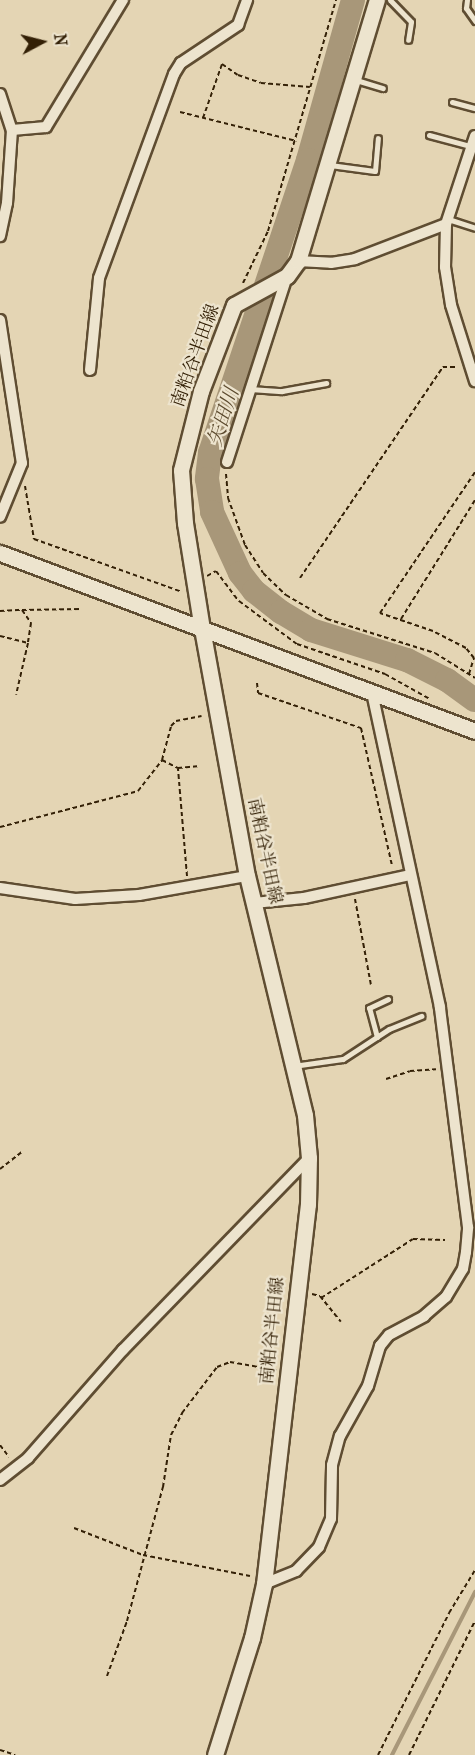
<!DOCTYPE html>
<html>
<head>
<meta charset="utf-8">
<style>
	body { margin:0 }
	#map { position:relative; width:475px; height:1755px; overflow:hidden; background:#e4d5b4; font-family:"IM FELL French Canon","Noto Serif JP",serif }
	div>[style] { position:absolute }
	.stream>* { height:4px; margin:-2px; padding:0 2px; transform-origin:2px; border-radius:2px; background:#a89779 }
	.river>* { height:24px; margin:-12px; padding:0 12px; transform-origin:12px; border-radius:12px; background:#a89779 }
	.path>* { height:2px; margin-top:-1px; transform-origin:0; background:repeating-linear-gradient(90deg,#332006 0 4.5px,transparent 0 7.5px) }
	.roads { filter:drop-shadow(2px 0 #5f4d32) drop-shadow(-2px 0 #5f4d32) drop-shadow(0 2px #5f4d32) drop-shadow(0 -2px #5f4d32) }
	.lane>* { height:5px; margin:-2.5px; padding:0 2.5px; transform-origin:2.5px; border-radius:2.5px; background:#ede4ce }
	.street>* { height:10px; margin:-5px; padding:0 5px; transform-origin:5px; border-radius:5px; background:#ede4ce }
	.secondary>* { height:15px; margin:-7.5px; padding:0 7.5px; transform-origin:7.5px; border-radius:7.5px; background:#ede4ce }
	span { translate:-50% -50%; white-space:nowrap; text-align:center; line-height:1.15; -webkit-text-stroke:4.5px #ede4ce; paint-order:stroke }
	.street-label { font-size:18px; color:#332006 }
	.water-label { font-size:20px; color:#5c4a2e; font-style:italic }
	.north { position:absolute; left:12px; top:12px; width:60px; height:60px; -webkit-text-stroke:4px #ede4ce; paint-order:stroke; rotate:83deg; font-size:16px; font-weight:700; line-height:24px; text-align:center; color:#332006 }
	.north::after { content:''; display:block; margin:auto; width:21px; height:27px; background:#332006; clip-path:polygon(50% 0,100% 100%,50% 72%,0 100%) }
</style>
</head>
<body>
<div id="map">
	<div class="stream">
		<i style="left:392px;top:1755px;width:183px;rotate:-63deg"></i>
	</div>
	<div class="river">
		<i style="left:353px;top:0;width:166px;rotate:105.7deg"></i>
		<i style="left:308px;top:160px;width:309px;rotate:108.5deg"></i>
		<i style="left:210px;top:453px;width:26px;rotate:97deg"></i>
		<i style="left:207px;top:479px;width:33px;rotate:81deg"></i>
		<i style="left:212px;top:512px;width:67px;rotate:65.3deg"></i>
		<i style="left:240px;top:573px;width:23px;rotate:52deg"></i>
		<i style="left:254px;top:591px;width:34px;rotate:38deg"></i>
		<i style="left:281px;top:612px;width:35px;rotate:31deg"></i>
		<i style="left:311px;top:630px;width:101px;rotate:17.4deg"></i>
		<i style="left:407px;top:660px;width:45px;rotate:26.6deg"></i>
		<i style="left:447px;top:680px;width:34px;rotate:36deg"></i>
	</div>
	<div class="path">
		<i style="left:180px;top:112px;width:120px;rotate:14deg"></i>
		<i style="left:203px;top:118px;width:57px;rotate:-70.6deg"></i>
		<i style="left:222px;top:64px;width:19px;rotate:35deg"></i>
		<i style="left:238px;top:75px;width:24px;rotate:19deg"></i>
		<i style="left:261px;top:83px;width:49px;rotate:4.7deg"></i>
		<i style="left:243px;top:283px;width:58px;rotate:-64.3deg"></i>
		<i style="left:268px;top:231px;width:241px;rotate:-73.6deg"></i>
		<i style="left:226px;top:474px;width:24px;rotate:85deg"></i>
		<i style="left:228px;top:498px;width:50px;rotate:70.1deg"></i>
		<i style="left:245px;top:545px;width:33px;rotate:57deg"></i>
		<i style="left:263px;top:573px;width:32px;rotate:44deg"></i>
		<i style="left:286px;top:595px;width:48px;rotate:30.3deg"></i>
		<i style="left:327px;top:619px;width:113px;rotate:17.5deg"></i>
		<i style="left:435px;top:653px;width:47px;rotate:32deg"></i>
		<i style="left:25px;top:486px;width:54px;rotate:80.4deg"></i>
		<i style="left:34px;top:539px;width:157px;rotate:19.7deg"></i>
		<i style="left:207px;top:576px;width:10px;rotate:-29deg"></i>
		<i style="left:216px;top:571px;width:38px;rotate:53deg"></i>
		<i style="left:239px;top:601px;width:72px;rotate:36.6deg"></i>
		<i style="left:297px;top:644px;width:93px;rotate:18.8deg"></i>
		<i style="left:385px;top:674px;width:51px;rotate:29.1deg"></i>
		<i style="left:300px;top:578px;width:255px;rotate:-55.9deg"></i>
		<i style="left:443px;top:367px;width:15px"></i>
		<i style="left:22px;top:610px;width:59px;rotate:-1deg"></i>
		<i style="left:0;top:611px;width:22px;rotate:-3deg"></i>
		<i style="left:22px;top:610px;width:16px;rotate:55deg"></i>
		<i style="left:31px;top:623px;width:20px;rotate:99deg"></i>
		<i style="left:401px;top:619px;width:140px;rotate:-58.1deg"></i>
		<i style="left:0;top:636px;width:29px;rotate:14deg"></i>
		<i style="left:28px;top:643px;width:53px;rotate:103deg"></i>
		<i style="left:469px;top:674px;width:17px;rotate:-73deg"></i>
		<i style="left:474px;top:658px;width:13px;rotate:-129deg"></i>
		<i style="left:466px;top:648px;width:37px;rotate:-153deg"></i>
		<i style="left:433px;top:631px;width:56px;rotate:-161.2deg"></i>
		<i style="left:380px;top:613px;width:170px;rotate:-56deg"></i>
		<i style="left:257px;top:683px;width:10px;rotate:84deg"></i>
		<i style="left:258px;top:693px;width:109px;rotate:18.8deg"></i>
		<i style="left:361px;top:728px;width:141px;rotate:77.3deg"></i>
		<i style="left:162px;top:760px;width:18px;rotate:27deg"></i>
		<i style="left:0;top:827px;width:143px;rotate:-14.6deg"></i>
		<i style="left:138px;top:791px;width:39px;rotate:-52deg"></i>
		<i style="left:162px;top:760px;width:35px;rotate:-75deg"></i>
		<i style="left:171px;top:726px;width:7px;rotate:-45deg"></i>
		<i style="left:176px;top:721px;width:26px;rotate:-11deg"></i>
		<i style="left:187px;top:876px;width:108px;rotate:-94.8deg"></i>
		<i style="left:178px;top:768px;width:22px;rotate:-5deg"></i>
		<i style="left:355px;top:899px;width:87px;rotate:79.5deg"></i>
		<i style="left:386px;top:1079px;width:25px;rotate:-18deg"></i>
		<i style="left:410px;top:1071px;width:26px;rotate:-4deg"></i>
		<i style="left:0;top:1169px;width:29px;rotate:-38deg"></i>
		<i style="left:312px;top:1294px;width:8px;rotate:14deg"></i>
		<i style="left:320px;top:1296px;width:33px;rotate:51deg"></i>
		<i style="left:321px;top:1298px;width:109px;rotate:-32.7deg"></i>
		<i style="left:413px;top:1239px;width:32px;rotate:2deg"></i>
		<i style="left:0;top:1445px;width:15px;rotate:53deg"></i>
		<i style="left:74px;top:1528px;width:74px;rotate:21.4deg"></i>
		<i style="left:143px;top:1555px;width:109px;rotate:11.1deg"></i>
		<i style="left:107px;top:1676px;width:59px;rotate:-70deg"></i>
		<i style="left:127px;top:1621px;width:139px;rotate:-75deg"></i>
		<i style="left:163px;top:1487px;width:53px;rotate:-81.3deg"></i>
		<i style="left:171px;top:1435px;width:25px;rotate:-63deg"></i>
		<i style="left:182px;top:1413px;width:58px;rotate:-52.7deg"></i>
		<i style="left:217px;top:1367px;width:14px;rotate:-21deg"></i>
		<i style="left:230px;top:1362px;width:47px;rotate:9.9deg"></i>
		<i style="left:0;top:1750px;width:16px;rotate:18deg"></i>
		<i style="left:378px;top:1755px;width:159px;rotate:-63.4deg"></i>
		<i style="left:449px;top:1613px;width:50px;rotate:-58.8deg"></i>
		<i style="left:409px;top:1755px;width:149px;rotate:-63.8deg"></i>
	</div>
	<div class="roads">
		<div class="lane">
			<i style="left:390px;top:0;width:30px;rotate:46deg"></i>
			<i style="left:411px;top:22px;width:18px;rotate:99deg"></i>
			<i style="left:467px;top:0;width:8px;rotate:97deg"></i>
			<i style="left:466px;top:8px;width:16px;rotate:55deg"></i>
			<i style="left:356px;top:80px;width:28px;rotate:17deg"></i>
			<i style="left:452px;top:102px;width:24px;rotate:15deg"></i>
			<i style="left:429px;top:135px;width:42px;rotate:15deg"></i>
			<i style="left:330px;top:165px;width:45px;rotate:7.6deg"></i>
			<i style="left:375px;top:171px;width:33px;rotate:-85deg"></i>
			<i style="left:448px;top:219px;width:28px;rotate:18deg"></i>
			<i style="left:250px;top:389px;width:32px;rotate:4deg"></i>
			<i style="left:282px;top:391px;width:45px;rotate:-10.3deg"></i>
			<i style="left:377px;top:1037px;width:30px;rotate:-105deg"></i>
			<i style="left:369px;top:1008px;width:21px;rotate:-25deg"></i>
			<i style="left:293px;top:1066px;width:50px;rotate:-8deg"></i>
			<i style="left:343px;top:1059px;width:55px;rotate:-33.1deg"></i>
			<i style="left:389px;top:1029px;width:35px;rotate:-22deg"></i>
		</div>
		<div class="street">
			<i style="left:0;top:94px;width:38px;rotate:72deg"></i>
			<i style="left:12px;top:130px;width:73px;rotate:93.9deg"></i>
			<i style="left:7px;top:203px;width:34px;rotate:102deg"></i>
			<i style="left:12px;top:130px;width:34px;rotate:-5deg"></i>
			<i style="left:46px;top:127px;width:149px;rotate:-58.8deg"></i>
			<i style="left:475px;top:136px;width:93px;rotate:108.2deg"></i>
			<i style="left:446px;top:224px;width:43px;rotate:91.3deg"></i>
			<i style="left:445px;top:267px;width:38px;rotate:81deg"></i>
			<i style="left:451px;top:305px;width:80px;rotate:72.5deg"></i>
			<i style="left:298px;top:261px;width:33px;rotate:3deg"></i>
			<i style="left:331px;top:263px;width:24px;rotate:-9deg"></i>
			<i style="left:355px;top:259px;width:97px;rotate:-21deg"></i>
			<i style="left:0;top:320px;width:145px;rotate:81.3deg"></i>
			<i style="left:22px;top:463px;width:58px;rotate:112.2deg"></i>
			<i style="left:90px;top:370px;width:92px;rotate:-84.4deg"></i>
			<i style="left:99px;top:278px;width:217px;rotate:-69.8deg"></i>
			<i style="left:174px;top:74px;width:13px;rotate:-58deg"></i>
			<i style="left:181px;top:63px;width:69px;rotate:-33.7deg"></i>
			<i style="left:238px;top:25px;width:27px;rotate:-70deg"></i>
			<i style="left:227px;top:462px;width:195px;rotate:-72.1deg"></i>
			<i style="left:0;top:888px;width:76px;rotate:8.3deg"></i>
			<i style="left:75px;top:899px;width:64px;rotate:-3.6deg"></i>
			<i style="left:139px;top:895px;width:110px;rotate:-10deg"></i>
			<i style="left:254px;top:903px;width:50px;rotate:-5.7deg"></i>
			<i style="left:304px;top:898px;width:108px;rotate:-12.2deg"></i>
			<i style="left:0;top:1480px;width:36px;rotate:-38deg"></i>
			<i style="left:28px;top:1458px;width:144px;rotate:-48.7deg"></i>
			<i style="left:123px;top:1350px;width:267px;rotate:-45.9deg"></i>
			<i style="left:264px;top:1584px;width:35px;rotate:-22deg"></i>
			<i style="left:296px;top:1571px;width:33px;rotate:-46deg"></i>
			<i style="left:319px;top:1547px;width:30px;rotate:-67deg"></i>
			<i style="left:331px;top:1519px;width:54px;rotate:-88.9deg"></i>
			<i style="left:332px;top:1465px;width:30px;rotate:-75deg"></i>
			<i style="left:340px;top:1436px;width:57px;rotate:-60.8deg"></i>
			<i style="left:368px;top:1386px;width:42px;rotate:-73.3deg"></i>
			<i style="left:380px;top:1346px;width:14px;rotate:-51deg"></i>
			<i style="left:389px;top:1335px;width:40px;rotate:-28deg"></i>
			<i style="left:424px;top:1316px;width:29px;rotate:-41deg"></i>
			<i style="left:446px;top:1297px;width:33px;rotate:-59deg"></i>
			<i style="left:463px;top:1269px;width:17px;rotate:-80deg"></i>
			<i style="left:466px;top:1252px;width:25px;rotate:-85deg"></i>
			<i style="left:468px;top:1227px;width:222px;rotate:-97.3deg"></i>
			<i style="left:440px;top:1007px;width:321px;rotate:-102.2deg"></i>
		</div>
		<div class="secondary">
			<i style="left:0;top:553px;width:507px;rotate:20.54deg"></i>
			<i style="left:215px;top:1755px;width:123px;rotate:-72.5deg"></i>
			<i style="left:252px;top:1638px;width:55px;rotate:-77.5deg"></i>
			<i style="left:264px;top:1584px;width:383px;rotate:-83.4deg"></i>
			<i style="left:308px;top:1204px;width:46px;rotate:-88.8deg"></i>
			<i style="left:309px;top:1158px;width:43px;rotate:-95.3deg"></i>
			<i style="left:305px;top:1115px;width:246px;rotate:-103.6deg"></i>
			<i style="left:247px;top:876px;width:251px;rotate:-100.3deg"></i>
			<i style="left:202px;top:629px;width:107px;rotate:-99.1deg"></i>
			<i style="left:185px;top:523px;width:53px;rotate:-94.3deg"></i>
			<i style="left:181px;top:470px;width:81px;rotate:-75.8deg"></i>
			<i style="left:201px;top:391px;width:92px;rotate:-69deg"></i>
			<i style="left:234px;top:305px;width:60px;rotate:-28.7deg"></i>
			<i style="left:287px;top:276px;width:19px;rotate:-54deg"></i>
			<i style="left:298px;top:261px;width:273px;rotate:-73.2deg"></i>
		</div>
	</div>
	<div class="street-label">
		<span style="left:196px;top:356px;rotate:-70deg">南粕谷半田線</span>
		<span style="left:264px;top:851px;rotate:78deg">南粕谷半田線</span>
		<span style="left:273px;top:1331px;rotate:-84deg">南粕谷半田線</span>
	</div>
	<div class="water-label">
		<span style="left:223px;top:417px;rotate:-72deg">矢田川</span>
	</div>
	<div class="north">N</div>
</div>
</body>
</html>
